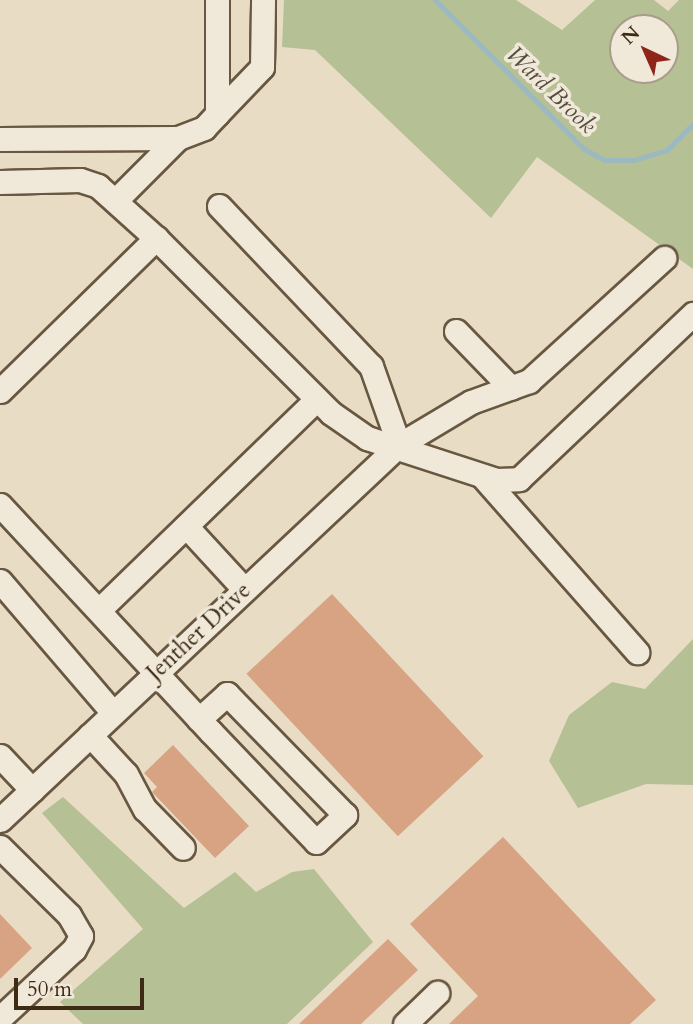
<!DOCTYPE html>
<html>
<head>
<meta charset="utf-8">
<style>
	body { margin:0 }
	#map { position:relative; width:693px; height:1024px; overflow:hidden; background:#e8dcc4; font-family:Cardo,serif }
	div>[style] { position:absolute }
	.green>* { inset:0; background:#b5c095 }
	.stream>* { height:5px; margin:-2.5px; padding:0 2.5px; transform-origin:2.5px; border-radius:2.5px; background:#9cb9bf }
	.building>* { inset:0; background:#d8a383; transform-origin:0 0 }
	.roads { filter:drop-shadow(2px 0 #685741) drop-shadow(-2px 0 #685741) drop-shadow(0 2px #685741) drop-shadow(0 -2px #685741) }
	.minor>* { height:23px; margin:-11.5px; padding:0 11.5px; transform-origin:11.5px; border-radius:11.5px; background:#f0e8d9 }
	span { translate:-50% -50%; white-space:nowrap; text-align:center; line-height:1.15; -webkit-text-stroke:7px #f0e8d9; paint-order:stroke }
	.street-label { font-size:23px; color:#3e2b15 }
	.water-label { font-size:24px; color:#564e40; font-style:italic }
	.north { position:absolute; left:609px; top:14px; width:70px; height:70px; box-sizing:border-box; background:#f0e8d9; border:2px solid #a99c8b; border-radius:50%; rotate:316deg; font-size:19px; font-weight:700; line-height:28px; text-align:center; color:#3e2b15 }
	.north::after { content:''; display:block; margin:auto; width:24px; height:32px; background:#8f2418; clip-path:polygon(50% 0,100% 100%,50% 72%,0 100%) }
	.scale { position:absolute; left:14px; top:978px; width:130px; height:32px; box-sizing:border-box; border:4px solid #3e2b15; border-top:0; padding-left:9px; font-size:21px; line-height:24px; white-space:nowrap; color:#3e2b15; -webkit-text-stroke:5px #f0e8d9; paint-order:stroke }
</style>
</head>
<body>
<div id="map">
	<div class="green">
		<i style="clip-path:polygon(evenodd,284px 0,516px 0,562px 30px,595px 0,654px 0,668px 11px,679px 0,693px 0,693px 269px,537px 157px,491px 218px,315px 50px,282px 47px,284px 0,623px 28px,665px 28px,665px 70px,623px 70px,623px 28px)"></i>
		<i style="clip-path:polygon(693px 639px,693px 785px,646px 784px,578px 808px,549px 761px,569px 715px,612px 682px,645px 689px)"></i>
		<i style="clip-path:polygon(63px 797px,184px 908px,235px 872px,256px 892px,292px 872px,314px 869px,373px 942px,287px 1024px,83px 1024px,60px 1002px,143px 929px,42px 813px)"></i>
	</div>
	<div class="stream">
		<i style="left:435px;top:0;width:211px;rotate:45deg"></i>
		<i style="left:584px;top:149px;width:24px;rotate:28deg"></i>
		<i style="left:605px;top:160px;width:29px"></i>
		<i style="left:634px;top:160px;width:34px;rotate:-17deg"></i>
		<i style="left:667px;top:150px;width:37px;rotate:-45deg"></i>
	</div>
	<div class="building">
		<i style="left:332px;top:594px;width:222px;height:117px;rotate:47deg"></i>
		<i style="clip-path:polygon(173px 745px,249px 826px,215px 858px,152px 792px,157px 787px,144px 773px)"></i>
		<i style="clip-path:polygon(503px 837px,656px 1000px,630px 1024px,449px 1024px,478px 996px,410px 924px)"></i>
		<i style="clip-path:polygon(0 914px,32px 948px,0 979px)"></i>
		<i style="clip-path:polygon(388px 939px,418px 970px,361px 1024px,299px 1024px)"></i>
	</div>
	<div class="roads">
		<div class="minor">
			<i style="left:217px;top:114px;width:65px;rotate:-46.2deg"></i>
			<i style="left:262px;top:67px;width:67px;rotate:-89.1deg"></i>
			<i style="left:0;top:139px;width:178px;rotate:-0.3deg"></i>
			<i style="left:178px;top:138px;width:28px;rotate:-21deg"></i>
			<i style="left:204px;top:128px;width:19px;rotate:-47deg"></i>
			<i style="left:217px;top:114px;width:114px;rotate:-90deg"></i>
			<i style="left:0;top:182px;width:80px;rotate:-1.4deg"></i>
			<i style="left:80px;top:180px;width:19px;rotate:18deg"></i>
			<i style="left:98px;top:186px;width:78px;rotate:41.9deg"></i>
			<i style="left:117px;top:199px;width:86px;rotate:-45deg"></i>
			<i style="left:219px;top:206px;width:221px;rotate:46.5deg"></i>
			<i style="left:371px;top:366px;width:84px;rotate:70.5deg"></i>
			<i style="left:456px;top:331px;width:79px;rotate:46deg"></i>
			<i style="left:0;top:391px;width:219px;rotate:-44.4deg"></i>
			<i style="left:156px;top:238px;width:247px;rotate:45deg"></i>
			<i style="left:331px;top:413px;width:44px;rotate:34.8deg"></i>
			<i style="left:367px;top:438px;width:136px;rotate:18deg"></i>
			<i style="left:496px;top:480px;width:23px;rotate:-2deg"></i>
			<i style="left:519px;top:479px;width:240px;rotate:-43.5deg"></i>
			<i style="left:482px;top:476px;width:235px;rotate:48.6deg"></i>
			<i style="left:0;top:505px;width:310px;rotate:47.1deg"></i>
			<i style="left:211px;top:732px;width:152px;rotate:46.3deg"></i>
			<i style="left:316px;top:842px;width:40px;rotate:-43deg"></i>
			<i style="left:345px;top:815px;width:169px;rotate:-134.3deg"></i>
			<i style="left:227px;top:694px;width:38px;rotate:138deg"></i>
			<i style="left:186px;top:526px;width:86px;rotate:47.4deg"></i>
			<i style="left:0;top:581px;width:174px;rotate:49.4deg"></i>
			<i style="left:99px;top:610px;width:303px;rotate:-44.1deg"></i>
			<i style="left:90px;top:735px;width:53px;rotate:47.3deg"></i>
			<i style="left:126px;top:774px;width:40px;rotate:62deg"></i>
			<i style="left:145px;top:809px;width:54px;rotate:45.7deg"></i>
			<i style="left:0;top:756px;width:47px;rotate:46.7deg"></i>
			<i style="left:0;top:820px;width:548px;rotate:-43.22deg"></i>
			<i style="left:399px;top:445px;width:84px;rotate:-30.8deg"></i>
			<i style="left:471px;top:402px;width:62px;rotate:-19.9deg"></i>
			<i style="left:529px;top:381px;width:183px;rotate:-42.3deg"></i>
			<i style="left:0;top:847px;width:97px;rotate:44.6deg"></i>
			<i style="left:69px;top:915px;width:24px;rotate:60deg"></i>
			<i style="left:81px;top:936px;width:15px;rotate:118deg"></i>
			<i style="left:74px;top:949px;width:101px;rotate:137deg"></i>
			<i style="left:405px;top:1024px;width:45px;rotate:-44.1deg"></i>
		</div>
	</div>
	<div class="street-label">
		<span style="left:199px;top:632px;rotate:-43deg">Jenther Drive</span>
	</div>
	<div class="water-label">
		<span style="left:551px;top:90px;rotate:44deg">Ward Brook</span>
	</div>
	<div class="north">N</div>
	<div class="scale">50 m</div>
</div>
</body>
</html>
